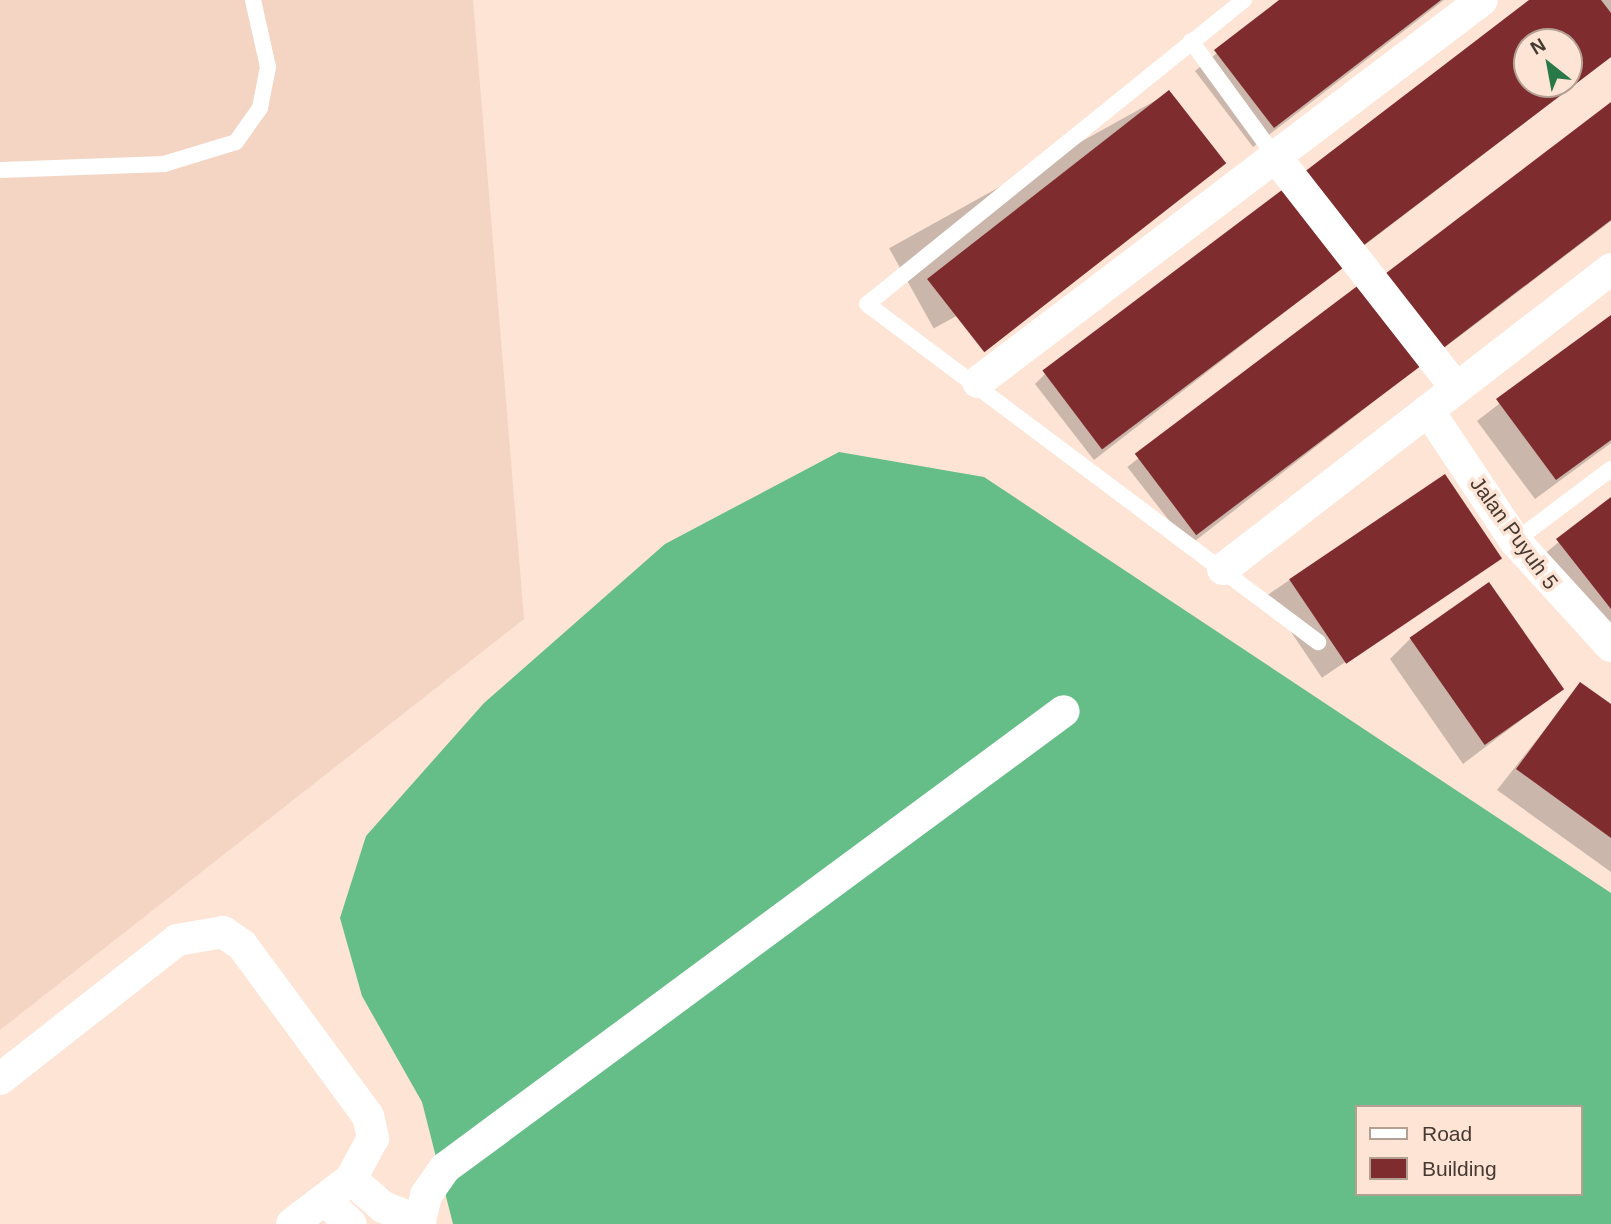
<!DOCTYPE html>
<html>
<head>
<meta charset="utf-8">
<style>
	body { margin:0 }
	#map { position:relative; width:1611px; height:1224px; overflow:hidden; background:#fde4d5; font-family:Arial,sans-serif }
	div>[style] { position:absolute }
	.built>* { inset:0; background:#f4d5c3 }
	.forest>* { inset:0; background:#65bd88 }
	.shadow>* { inset:0; background:#0003; transform-origin:0 0 }
	.building>* { inset:0; background:#7f2c2e; transform-origin:0 0 }
	.service>* { height:16px; margin:-8px; padding:0 8px; transform-origin:8px; border-radius:8px; background:#fff }
	.minor>* { height:32px; margin:-16px; padding:0 16px; transform-origin:16px; border-radius:16px; background:#fff }
	span { translate:-50% -50%; white-space:nowrap; text-align:center; line-height:1.15; -webkit-text-stroke:7px #fde4d5; paint-order:stroke }
	.street-label { font-size:21px; color:#453931 }
	.legend { position:absolute; left:1355px; top:1105px; width:228px; height:91px; box-sizing:border-box; background:#fde4d5; border:2px solid #b3a093; margin:0; padding:9px 12px; list-style:none; font-size:21px; color:#453931 }
	.legend li { display:flex; align-items:center; gap:14px; height:35px }
	.legend b { width:35px; border:2px solid #b3a093 }
	.north { position:absolute; left:1513px; top:28px; width:70px; height:70px; box-sizing:border-box; background:#fde4d5; border:2px solid #b3a093; border-radius:50%; rotate:329deg; font-size:19px; font-weight:700; line-height:28px; text-align:center; color:#453931 }
	.north::after { content:''; display:block; margin:auto; width:24px; height:32px; background:#297848; clip-path:polygon(50% 0,100% 100%,50% 72%,0 100%) }
</style>
</head>
<body>
<div id="map">
	<div class="built">
		<i style="clip-path:polygon(0 0,473px 0,524px 619px,0 1030px)"></i>
	</div>
	<div class="forest">
		<i style="clip-path:polygon(evenodd,839px 452px,984px 477px,1611px 893px,1611px 1224px,453px 1224px,422px 1102px,362px 996px,340px 918px,366px 836px,484px 703px,665px 544px,839px 452px,1357px 1107px,1581px 1107px,1581px 1194px,1357px 1194px,1357px 1107px)"></i>
	</div>
	<div class="shadow">
		<i style="clip-path:polygon(1282px 0,1444px 0,1253px 147px,1195px 71px)"></i>
		<i style="clip-path:polygon(evenodd,1532px 0,1611px 0,1611px 57px,1349px 257px,1532px 0,1527px 42px,1569px 42px,1569px 84px,1527px 84px,1527px 42px)"></i>
		<i style="left:1169px;top:93px;width:92px;height:320px;rotate:61deg"></i>
		<i style="clip-path:polygon(1611px 104px,1611px 221px,1427px 361px)"></i>
		<i style="clip-path:polygon(1344px 266px,1094px 460px,1035px 384px,1045px 374px)"></i>
		<i style="left:1359px;top:286px;width:100px;height:294px;rotate:52deg"></i>
		<i style="clip-path:polygon(1611px 317px,1611px 443px,1535px 499px,1477px 421px)"></i>
		<i style="left:1444px;top:476px;width:99px;height:214px;rotate:56deg"></i>
		<i style="clip-path:polygon(1611px 499px,1611px 633px,1537px 560px)"></i>
		<i style="clip-path:polygon(1410px 639px,1562px 689px,1463px 764px,1390px 659px)"></i>
		<i style="clip-path:polygon(1581px 684px,1611px 706px,1611px 872px,1497px 790px)"></i>
	</div>
	<div class="building">
		<i style="clip-path:polygon(1279px 0,1441px 0,1274px 128px,1214px 50px)"></i>
		<i style="clip-path:polygon(evenodd,1529px 0,1601px 0,1611px 13px,1611px 57px,1360px 248px,1303px 173px,1529px 0,1527px 42px,1569px 42px,1569px 84px,1527px 84px,1527px 42px)"></i>
		<i style="left:1169px;top:90px;width:93px;height:307px;rotate:52deg"></i>
		<i style="clip-path:polygon(1611px 102px,1611px 220px,1438px 352px,1381px 277px)"></i>
		<i style="left:1286px;top:187px;width:99px;height:305px;rotate:53deg"></i>
		<i style="left:1360px;top:284px;width:102px;height:282px;rotate:53deg"></i>
		<i style="clip-path:polygon(1611px 315px,1611px 440px,1556px 480px,1496px 399px)"></i>
		<i style="left:1445px;top:474px;width:102px;height:188px;rotate:56deg"></i>
		<i style="clip-path:polygon(1611px 497px,1611px 609px,1556px 539px)"></i>
		<i style="left:1489px;top:582px;width:131px;height:97px;rotate:55deg"></i>
		<i style="clip-path:polygon(1580px 682px,1611px 704px,1611px 838px,1516px 769px)"></i>
	</div>
	<div class="service">
		<i style="left:1244px;top:0;width:484px;rotate:141.1deg"></i>
		<i style="left:867px;top:304px;width:564px;rotate:36.85deg"></i>
		<i style="left:1191px;top:41px;width:141px;rotate:53.9deg"></i>
		<i style="left:0;top:170px;width:164px;rotate:-2.1deg"></i>
		<i style="left:164px;top:164px;width:75px;rotate:-17deg"></i>
		<i style="left:236px;top:142px;width:42px;rotate:-54.8deg"></i>
		<i style="left:260px;top:108px;width:42px;rotate:-79deg"></i>
		<i style="left:268px;top:67px;width:69px;rotate:-102.6deg"></i>
		<i style="left:1515px;top:541px;width:120px;rotate:-36.9deg"></i>
	</div>
	<div class="minor">
		<i style="left:1274px;top:155px;width:296px;rotate:52deg"></i>
		<i style="left:978px;top:382px;width:632px;rotate:-37.16deg"></i>
		<i style="left:1428px;top:410px;width:157px;rotate:56.4deg"></i>
		<i style="left:1515px;top:541px;width:142px;rotate:47.6deg"></i>
		<i style="left:1223px;top:569px;width:490px;rotate:-37.7deg"></i>
		<i style="left:0;top:1079px;width:225px;rotate:-38.1deg"></i>
		<i style="left:177px;top:940px;width:47px;rotate:-9.9deg"></i>
		<i style="left:223px;top:932px;width:23px;rotate:34deg"></i>
		<i style="left:242px;top:945px;width:212px;rotate:53.6deg"></i>
		<i style="left:368px;top:1116px;width:23px;rotate:77deg"></i>
		<i style="left:373px;top:1138px;width:47px;rotate:118.2deg"></i>
		<i style="left:351px;top:1179px;width:74px;rotate:142.7deg"></i>
		<i style="left:351px;top:1179px;width:43px;rotate:41.2deg"></i>
		<i style="left:383px;top:1207px;width:40px;rotate:21deg"></i>
		<i style="left:325px;top:1200px;width:35px;rotate:43deg"></i>
		<i style="left:419px;top:1224px;width:30px;rotate:-76deg"></i>
		<i style="left:426px;top:1195px;width:33px;rotate:-55deg"></i>
		<i style="left:445px;top:1168px;width:769px;rotate:-36.44deg"></i>
	</div>
	<div class="street-label">
		<span style="left:1514px;top:533px;rotate:54deg">Jalan Puyuh 5</span>
	</div>
	<ul class="legend">
	<li><b style="height:9px;background:#fff"></b>Road</li>
	<li><b style="height:19px;background:#7f2c2e"></b>Building</li>
	</ul>
	<div class="north">N</div>
</div>
</body>
</html>
